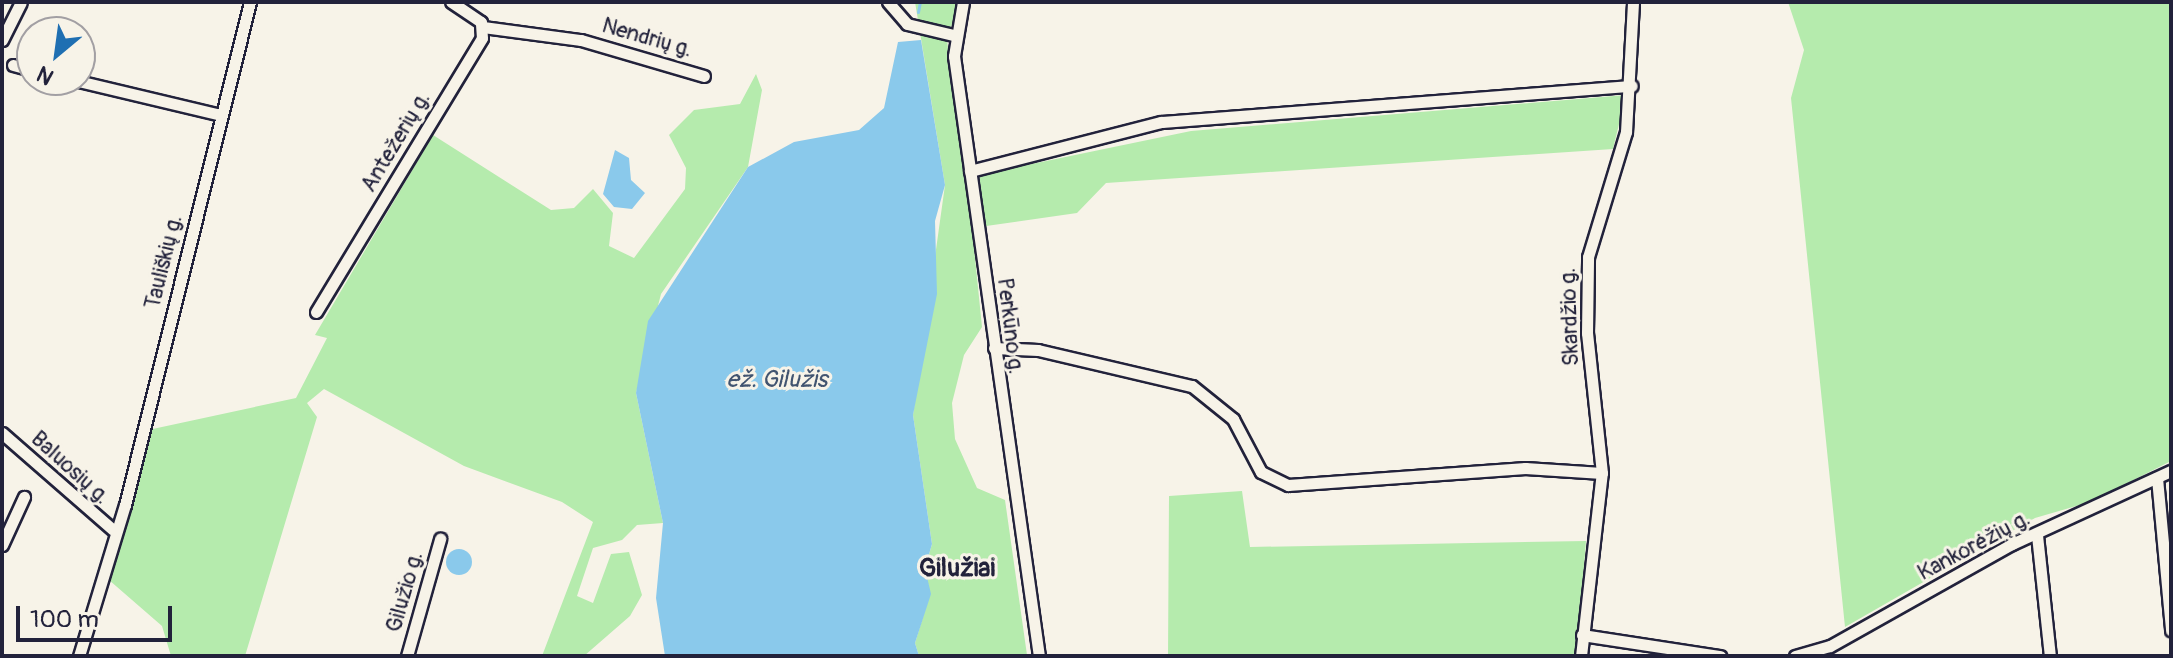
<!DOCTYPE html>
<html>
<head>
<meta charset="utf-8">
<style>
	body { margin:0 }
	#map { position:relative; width:2173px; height:658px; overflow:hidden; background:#f7f3e8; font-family:Pangolin,sans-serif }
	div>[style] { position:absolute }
	.green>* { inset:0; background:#b5ebad }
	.water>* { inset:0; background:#8ac9eb }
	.round { border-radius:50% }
	.stream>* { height:3px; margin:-1.5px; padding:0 1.5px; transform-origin:1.5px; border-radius:1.5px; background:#8ac9eb }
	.roads { filter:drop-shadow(2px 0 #22223b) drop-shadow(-2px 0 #22223b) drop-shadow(0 2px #22223b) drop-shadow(0 -2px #22223b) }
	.minor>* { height:11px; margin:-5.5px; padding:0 5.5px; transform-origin:5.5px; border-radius:5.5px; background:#f7f3e8 }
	span { translate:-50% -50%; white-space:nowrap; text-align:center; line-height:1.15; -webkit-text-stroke:6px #f7f3e8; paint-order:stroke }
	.street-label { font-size:22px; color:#22223b }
	.water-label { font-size:24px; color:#415470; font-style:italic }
	.quarter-label { font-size:26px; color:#22223b; font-weight:700 }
	.frame { position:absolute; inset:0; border:4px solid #22223b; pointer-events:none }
	.north { position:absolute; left:16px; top:16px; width:80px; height:80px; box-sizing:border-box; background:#f7f3e8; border:2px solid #a29fa3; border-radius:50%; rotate:209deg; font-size:22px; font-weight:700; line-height:32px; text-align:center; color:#22223b }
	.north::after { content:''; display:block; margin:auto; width:28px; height:36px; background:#1f6fb2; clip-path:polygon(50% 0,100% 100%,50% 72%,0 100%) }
	.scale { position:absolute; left:16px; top:606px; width:156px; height:36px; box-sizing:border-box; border:4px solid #22223b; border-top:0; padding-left:10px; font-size:24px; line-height:28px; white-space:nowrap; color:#22223b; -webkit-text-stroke:6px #f7f3e8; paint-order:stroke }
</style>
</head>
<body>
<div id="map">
	<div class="green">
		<i style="clip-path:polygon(915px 2px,959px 2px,947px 40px,964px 178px,1191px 131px,1626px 95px,1613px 149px,1106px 183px,1077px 213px,972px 228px,982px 327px,964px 355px,952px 403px,955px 439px,977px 488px,1005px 500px,1027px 655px,919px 656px,915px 643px,930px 594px,925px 568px,932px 544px,913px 415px,945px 185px)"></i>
		<i style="clip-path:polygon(1788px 2px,2171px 2px,2171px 461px,2090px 502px,2035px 518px,1845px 627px,1791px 98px,1804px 50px)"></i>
		<i style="clip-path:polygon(756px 74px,762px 90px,748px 167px,661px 294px,636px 393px,663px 523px,637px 525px,622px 540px,593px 548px,577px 596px,593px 603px,611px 554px,629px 552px,642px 595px,630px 616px,584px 656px,542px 656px,593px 522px,562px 502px,464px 466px,324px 389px,307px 403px,317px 417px,245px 656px,171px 656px,162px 626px,109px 580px,148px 430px,296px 398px,327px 338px,315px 335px,433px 135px,551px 210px,574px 208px,593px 189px,613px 213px,609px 246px,634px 258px,685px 189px,686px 168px,669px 135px,694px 110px,740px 104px)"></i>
		<i style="clip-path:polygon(1242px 491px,1250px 547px,1586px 541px,1577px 656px,1168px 656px,1169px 496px)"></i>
	</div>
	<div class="water">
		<i style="clip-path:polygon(921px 40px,945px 185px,935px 221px,937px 294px,913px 415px,932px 544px,925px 568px,931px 594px,915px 643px,919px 656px,665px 656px,656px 598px,663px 523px,636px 393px,648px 321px,748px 167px,794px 142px,859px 130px,884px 108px,898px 42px)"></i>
		<i style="clip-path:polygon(615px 150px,629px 158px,631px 180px,645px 193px,632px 209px,614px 207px,603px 194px)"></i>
		<i class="round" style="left:446px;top:549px;width:26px;height:26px"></i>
	</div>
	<div class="stream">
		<i style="left:918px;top:12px;width:10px;rotate:-79deg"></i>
	</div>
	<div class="roads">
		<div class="minor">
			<i style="left:888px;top:2px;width:29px;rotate:49deg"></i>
			<i style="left:907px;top:24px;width:47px;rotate:13.4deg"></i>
			<i style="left:963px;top:2px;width:55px;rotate:99.5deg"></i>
			<i style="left:954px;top:56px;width:606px;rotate:81.94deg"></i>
			<i style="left:483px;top:27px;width:99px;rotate:7.6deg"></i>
			<i style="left:581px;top:40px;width:128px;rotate:16.3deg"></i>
			<i style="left:2px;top:40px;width:42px;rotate:-63.4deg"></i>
			<i style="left:13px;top:65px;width:20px;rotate:15deg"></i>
			<i style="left:74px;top:80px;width:151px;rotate:13.4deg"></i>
			<i style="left:970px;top:171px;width:197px;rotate:-14.4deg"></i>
			<i style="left:1161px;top:122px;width:472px;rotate:-4.4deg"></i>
			<i style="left:316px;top:312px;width:320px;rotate:-58.8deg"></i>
			<i style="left:482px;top:38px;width:16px;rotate:-94deg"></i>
			<i style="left:481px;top:22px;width:36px;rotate:-146deg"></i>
			<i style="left:994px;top:348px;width:44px;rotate:2.6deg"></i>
			<i style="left:1038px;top:350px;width:158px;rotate:13.2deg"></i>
			<i style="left:1192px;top:386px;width:53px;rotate:38.8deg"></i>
			<i style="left:1233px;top:419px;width:60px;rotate:62.2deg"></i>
			<i style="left:1261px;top:472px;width:30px;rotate:26deg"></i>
			<i style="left:1288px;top:485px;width:238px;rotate:-4.1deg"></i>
			<i style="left:1525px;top:468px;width:77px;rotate:3.7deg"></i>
			<i style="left:2px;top:433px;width:147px;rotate:41.1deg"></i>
			<i style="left:2157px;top:478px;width:153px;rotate:84.7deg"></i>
			<i style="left:2037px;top:535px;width:122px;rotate:83.9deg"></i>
			<i style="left:2px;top:545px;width:53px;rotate:-65.4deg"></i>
			<i style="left:1582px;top:635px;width:140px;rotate:8.7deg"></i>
			<i style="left:79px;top:656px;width:158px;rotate:-73.1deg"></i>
			<i style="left:125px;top:505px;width:518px;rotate:-76.04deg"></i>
			<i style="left:407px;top:656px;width:122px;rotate:-74.2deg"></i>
			<i style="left:1581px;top:656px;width:184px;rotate:-83.5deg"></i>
			<i style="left:1602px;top:473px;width:141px;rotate:-96.1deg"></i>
			<i style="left:1587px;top:333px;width:76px;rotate:-89.2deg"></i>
			<i style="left:1588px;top:257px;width:131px;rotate:-73.1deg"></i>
			<i style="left:1626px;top:132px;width:130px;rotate:-86.9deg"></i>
			<i style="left:1795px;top:656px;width:36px;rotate:-16deg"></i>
			<i style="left:1830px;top:646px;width:209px;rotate:-29.3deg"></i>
			<i style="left:2012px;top:544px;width:175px;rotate:-24.7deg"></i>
		</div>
	</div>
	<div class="street-label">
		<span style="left:647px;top:38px;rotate:16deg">Nendrių g.</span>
		<span style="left:396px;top:142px;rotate:-59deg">Antežerių g.</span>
		<span style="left:164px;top:262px;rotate:-76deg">Tauliškių g.</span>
		<span style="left:1570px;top:317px;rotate:-92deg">Skardžio g.</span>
		<span style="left:1010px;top:326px;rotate:83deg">Perkūno g.</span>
		<span style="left:70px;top:468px;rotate:42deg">Baluosių g.</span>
		<span style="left:1974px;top:546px;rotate:-28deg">Kankorėžių g.</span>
		<span style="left:405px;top:592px;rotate:-74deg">Gilužio g.</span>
	</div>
	<div class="water-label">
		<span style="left:777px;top:380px">ež. Gilužis</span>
	</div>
	<div class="quarter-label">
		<span style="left:957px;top:569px">Gilužiai</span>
	</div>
	<div class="frame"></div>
	<div class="north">N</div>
	<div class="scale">100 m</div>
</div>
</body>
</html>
